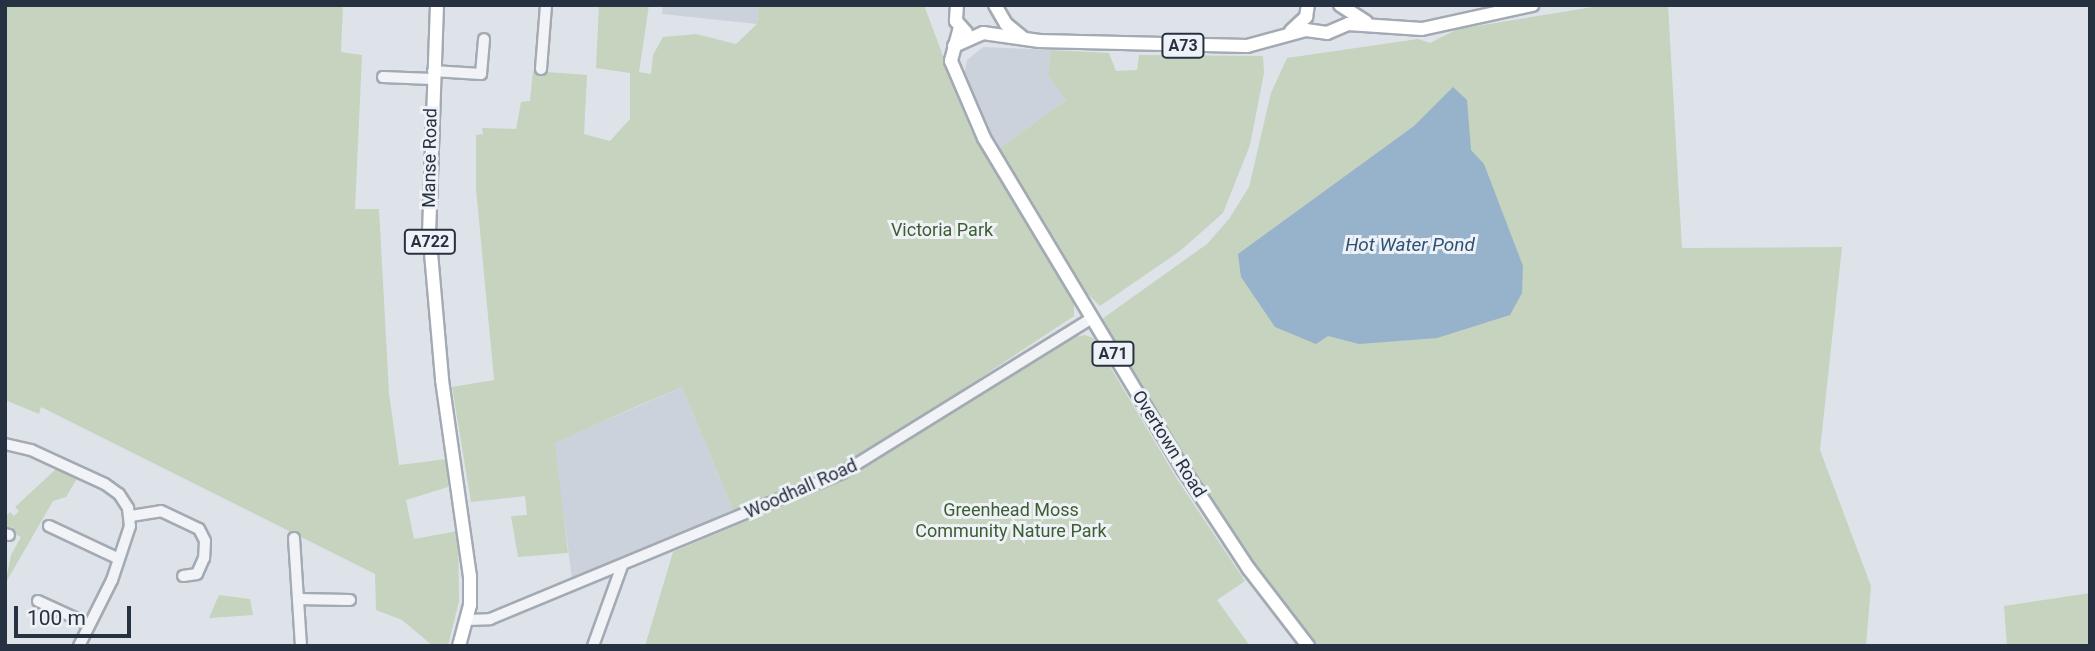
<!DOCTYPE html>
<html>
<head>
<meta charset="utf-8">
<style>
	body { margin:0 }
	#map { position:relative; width:2095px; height:651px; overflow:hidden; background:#dee3e9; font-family:Roboto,sans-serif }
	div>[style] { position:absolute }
	.built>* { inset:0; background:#ccd2db }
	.green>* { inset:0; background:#c5d3bf }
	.water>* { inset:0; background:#97b2cb }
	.roads { filter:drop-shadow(2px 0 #a3aab3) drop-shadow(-2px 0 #a3aab3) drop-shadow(0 2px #a3aab3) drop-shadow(0 -2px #a3aab3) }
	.minor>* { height:10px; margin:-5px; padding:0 5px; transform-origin:5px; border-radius:5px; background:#f1f3f7 }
	.major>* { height:12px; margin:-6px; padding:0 6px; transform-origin:6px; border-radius:6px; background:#fff }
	span { translate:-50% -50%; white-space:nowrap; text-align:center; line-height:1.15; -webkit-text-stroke:6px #eef2f6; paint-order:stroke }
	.shield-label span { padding:2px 5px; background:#eef2f6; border:2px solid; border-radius:5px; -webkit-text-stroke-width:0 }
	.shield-label { font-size:16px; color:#263141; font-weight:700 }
	.street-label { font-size:18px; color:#263141 }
	.park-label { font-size:18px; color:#3c5d33 }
	.water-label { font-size:19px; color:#2e5177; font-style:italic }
	.frame { position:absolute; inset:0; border:7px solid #263141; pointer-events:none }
	.scale { position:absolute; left:14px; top:606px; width:117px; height:32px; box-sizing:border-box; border:4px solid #263141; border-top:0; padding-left:9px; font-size:21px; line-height:24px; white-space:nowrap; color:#263141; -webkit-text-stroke:5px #eef2f6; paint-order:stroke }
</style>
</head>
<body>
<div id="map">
	<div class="built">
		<i style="clip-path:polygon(663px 5px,759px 5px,757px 24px,662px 14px)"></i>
		<i style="clip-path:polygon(983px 47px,1051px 50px,1048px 75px,1066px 100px,997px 150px,964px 75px,967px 60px)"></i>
		<i style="clip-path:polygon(682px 387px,734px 512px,572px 578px,554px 443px)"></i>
	</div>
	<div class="green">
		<i style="clip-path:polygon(5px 5px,343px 5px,341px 52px,362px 55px,355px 209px,379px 209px,389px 393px,399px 465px,447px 459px,448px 487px,406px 500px,414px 539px,458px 531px,459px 601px,448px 646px,433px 646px,402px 620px,376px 610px,375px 574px,41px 407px,39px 414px,5px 400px)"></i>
		<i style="clip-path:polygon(599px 5px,649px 5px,639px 72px,651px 74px,653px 55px,663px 37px,696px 34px,736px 44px,757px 24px,759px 5px,924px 5px,970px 128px,1074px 300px,1074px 316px,885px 441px,821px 477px,734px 512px,682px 387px,637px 406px,555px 443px,568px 553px,518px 557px,511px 516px,527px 515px,525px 496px,471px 502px,452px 387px,494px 380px,476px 188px,476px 135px,483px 134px,482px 128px,516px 129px,521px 102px,530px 101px,533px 71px,587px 75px,584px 134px,610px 141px,630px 119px,630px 73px,596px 68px)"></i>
		<i style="clip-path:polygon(1605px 5px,1668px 5px,1682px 248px,1842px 247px,1820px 450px,1871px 586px,1866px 646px,1316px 646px,1229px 528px,1102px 319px,1207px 244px,1229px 219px,1249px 187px,1271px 93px,1287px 58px,1418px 39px,1430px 43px,1458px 29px)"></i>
		<i style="clip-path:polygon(1051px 50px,1109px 53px,1116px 71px,1137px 70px,1139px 55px,1263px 56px,1264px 73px,1250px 145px,1223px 213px,1180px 251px,1100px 306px,1088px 294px,997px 150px,1066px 100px,1048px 75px)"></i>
		<i style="clip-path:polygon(1085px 335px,1093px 338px,1177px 479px,1245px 581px,1217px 600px,1250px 646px,645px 646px,673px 552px,828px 486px,1075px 337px)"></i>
		<i style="clip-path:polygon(56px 469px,78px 477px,66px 497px,53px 501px,5px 584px,11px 555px,21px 537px,12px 533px,13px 527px,5px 530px,5px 517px,10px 512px,14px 516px,19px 511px,15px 507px)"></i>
		<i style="clip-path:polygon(2090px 593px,2090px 646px,2007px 646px,2004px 606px)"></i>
		<i style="clip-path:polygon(219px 595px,250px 599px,253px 615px,209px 618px)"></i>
	</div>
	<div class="water">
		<i style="clip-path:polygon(1453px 87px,1467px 100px,1471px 150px,1484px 164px,1523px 266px,1522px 293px,1510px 315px,1437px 338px,1359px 344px,1328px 336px,1316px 344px,1275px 327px,1241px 277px,1238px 254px,1414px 126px)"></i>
	</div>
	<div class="roads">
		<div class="minor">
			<i style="left:541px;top:69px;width:64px;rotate:-85.5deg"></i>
			<i style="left:433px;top:71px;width:48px;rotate:3.6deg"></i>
			<i style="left:481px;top:74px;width:35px;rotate:-85deg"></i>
			<i style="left:383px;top:77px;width:49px;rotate:2.3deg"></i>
			<i style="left:5px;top:444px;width:27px;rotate:13deg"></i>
			<i style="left:31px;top:450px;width:81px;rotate:24.7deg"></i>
			<i style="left:105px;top:484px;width:17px;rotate:36deg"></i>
			<i style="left:119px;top:494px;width:17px;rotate:57deg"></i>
			<i style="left:128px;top:508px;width:18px;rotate:84deg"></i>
			<i style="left:130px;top:526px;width:57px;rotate:108.4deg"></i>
			<i style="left:112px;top:580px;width:74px;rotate:116.6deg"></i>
			<i style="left:131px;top:516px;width:30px;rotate:-9deg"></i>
			<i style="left:161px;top:511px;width:42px;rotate:25.3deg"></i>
			<i style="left:199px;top:529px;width:13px;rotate:63deg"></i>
			<i style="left:205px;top:541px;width:17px;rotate:93deg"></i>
			<i style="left:204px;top:558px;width:17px;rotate:114deg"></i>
			<i style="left:197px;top:574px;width:14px;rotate:172deg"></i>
			<i style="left:49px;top:526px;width:77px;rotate:25.2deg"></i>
			<i style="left:5px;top:534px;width:4px;rotate:14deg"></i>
			<i style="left:294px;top:538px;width:108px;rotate:86.3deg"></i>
			<i style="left:298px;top:599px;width:52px;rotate:1.1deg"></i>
			<i style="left:38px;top:601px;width:55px;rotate:24.7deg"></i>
			<i style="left:467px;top:620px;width:23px;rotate:-2deg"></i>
			<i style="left:490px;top:619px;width:381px;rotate:-22.5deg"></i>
			<i style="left:842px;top:473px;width:294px;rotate:-31.8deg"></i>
			<i style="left:593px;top:646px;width:85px;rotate:-70.1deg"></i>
		</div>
		<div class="major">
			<i style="left:437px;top:5px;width:225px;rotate:92deg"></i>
			<i style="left:429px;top:230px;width:151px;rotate:85deg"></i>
			<i style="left:442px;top:380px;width:198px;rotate:81.9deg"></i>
			<i style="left:470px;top:576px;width:29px;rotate:90deg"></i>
			<i style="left:470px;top:605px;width:42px;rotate:105deg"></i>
			<i style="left:957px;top:5px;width:16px;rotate:94deg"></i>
			<i style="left:956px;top:21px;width:15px;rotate:48deg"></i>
			<i style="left:995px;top:5px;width:22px;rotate:60deg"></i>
			<i style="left:1006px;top:24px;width:22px;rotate:39deg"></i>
			<i style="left:1340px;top:5px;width:31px;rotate:33deg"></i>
			<i style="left:960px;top:27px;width:35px;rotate:105deg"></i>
			<i style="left:951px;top:61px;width:84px;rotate:66.8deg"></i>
			<i style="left:984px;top:138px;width:386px;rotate:59deg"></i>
			<i style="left:1183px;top:469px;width:120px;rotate:56.6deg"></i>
			<i style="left:1249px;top:569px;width:97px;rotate:52.5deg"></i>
			<i style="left:1291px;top:31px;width:21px;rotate:-43deg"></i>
			<i style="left:1306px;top:17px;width:12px;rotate:-81deg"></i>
			<i style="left:954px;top:46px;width:32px;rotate:-24deg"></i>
			<i style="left:983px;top:33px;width:57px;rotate:8.1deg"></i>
			<i style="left:1039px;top:41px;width:208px;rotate:1.4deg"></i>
			<i style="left:1247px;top:46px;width:61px;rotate:-15.2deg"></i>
			<i style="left:1306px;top:30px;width:21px;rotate:8deg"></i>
			<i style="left:1327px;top:33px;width:23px;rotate:-23deg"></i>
			<i style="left:1348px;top:24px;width:74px;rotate:3.9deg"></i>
			<i style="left:1422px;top:29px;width:113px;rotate:-12.3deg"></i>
		</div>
	</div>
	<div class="shield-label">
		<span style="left:1183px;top:46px">A73</span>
		<span style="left:430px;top:242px">A722</span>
		<span style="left:1113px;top:354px">A71</span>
	</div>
	<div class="street-label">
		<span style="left:430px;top:158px;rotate:-89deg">Manse Road</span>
		<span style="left:1169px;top:444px;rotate:58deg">Overtown Road</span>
		<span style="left:801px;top:489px;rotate:-24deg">Woodhall Road</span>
	</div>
	<div class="park-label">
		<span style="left:942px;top:230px">Victoria Park</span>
		<span style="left:1011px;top:521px">Greenhead Moss<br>Community Nature Park</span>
	</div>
	<div class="water-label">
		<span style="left:1410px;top:245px">Hot Water Pond</span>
	</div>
	<div class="frame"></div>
	<div class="scale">100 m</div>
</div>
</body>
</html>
